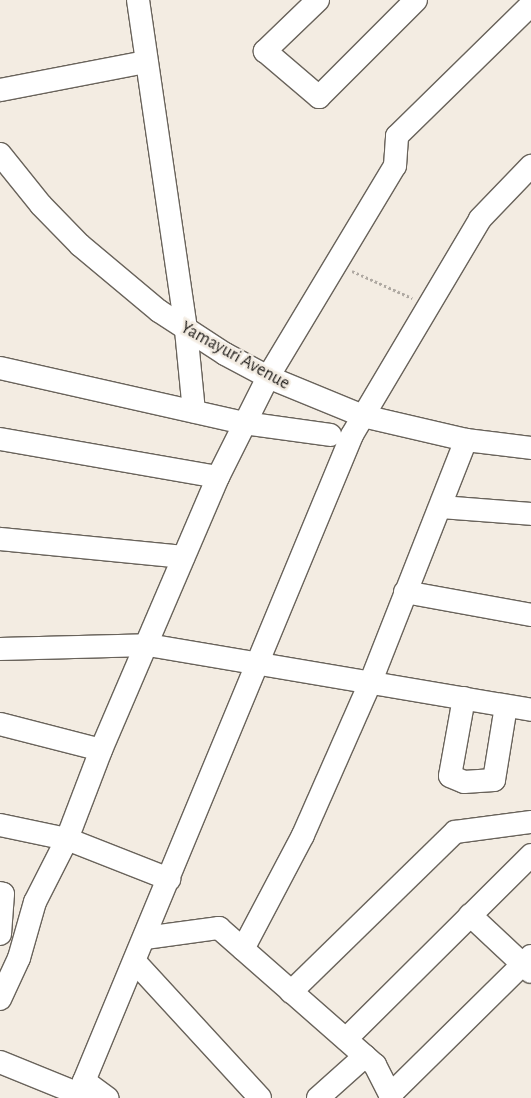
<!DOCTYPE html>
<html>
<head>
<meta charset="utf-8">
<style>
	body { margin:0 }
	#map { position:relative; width:531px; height:1098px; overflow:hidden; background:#f3ece2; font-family:"Alegreya Sans",sans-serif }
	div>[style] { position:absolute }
	.path>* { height:3px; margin-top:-1.5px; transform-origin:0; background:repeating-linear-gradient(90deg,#afa9a2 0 2.5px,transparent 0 5px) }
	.roads { filter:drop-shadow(1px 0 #69635b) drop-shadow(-1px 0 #69635b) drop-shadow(0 1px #69635b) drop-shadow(0 -1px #69635b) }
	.minor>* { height:22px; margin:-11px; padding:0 11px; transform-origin:11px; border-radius:11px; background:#fff }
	span { translate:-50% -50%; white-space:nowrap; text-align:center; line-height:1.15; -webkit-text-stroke:5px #f3ece2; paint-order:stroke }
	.street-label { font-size:18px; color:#201d1a }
</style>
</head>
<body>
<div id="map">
	<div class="path">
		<i style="left:352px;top:271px;width:66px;rotate:24.2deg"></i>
	</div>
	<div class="roads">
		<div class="minor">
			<i style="left:138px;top:0;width:333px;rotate:81.7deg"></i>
			<i style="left:186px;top:330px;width:82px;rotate:84.4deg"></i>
			<i style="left:318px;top:0;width:74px;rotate:136.1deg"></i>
			<i style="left:265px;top:51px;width:71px;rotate:40.4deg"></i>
			<i style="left:319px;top:97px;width:137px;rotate:-45deg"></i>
			<i style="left:0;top:90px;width:149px;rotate:-10.9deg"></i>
			<i style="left:0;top:154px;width:65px;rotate:51.2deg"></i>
			<i style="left:41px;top:205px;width:56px;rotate:45.7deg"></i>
			<i style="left:80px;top:245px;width:103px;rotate:39.9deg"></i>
			<i style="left:159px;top:311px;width:79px;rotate:33.1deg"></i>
			<i style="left:225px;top:354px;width:49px;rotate:28.1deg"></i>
			<i style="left:268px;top:377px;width:103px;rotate:22.3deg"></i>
			<i style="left:363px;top:416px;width:106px;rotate:13.1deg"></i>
			<i style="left:466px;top:440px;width:65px;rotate:7deg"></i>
			<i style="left:0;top:368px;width:250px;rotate:12.7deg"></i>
			<i style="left:244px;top:423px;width:87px;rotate:7.9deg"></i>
			<i style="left:0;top:439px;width:221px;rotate:9.9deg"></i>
			<i style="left:441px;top:507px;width:90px;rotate:4.4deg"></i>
			<i style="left:0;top:539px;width:184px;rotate:5.6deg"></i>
			<i style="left:405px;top:592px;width:128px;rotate:10.3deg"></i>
			<i style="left:0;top:649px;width:148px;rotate:-1.5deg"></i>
			<i style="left:148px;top:645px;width:388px;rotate:9.6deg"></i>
			<i style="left:464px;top:698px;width:79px;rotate:100.2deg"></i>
			<i style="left:450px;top:776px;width:15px;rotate:23deg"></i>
			<i style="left:464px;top:782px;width:30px;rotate:-4deg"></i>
			<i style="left:494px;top:780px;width:75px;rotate:-80.8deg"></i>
			<i style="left:0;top:724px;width:104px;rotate:14.4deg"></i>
			<i style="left:0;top:825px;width:68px;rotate:11.8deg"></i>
			<i style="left:67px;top:839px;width:110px;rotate:21.4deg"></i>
			<i style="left:0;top:893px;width:3px;rotate:18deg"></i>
			<i style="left:3px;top:894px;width:40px;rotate:94.3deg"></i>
			<i style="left:470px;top:915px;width:83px;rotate:43.1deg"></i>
			<i style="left:145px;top:938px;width:75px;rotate:-7.7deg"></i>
			<i style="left:219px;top:928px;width:208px;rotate:41.3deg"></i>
			<i style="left:375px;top:1065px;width:37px;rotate:63deg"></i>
			<i style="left:243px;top:949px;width:129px;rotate:-62.2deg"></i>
			<i style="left:303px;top:835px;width:168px;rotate:-66.2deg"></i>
			<i style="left:371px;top:681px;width:259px;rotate:-68.5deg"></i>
			<i style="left:136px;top:963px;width:183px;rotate:47.4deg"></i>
			<i style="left:291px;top:992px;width:229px;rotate:-44.3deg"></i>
			<i style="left:455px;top:832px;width:77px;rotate:-7.5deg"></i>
			<i style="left:0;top:999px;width:45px;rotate:-65.1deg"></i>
			<i style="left:19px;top:958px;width:58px;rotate:-74.1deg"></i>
			<i style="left:35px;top:902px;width:71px;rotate:-63.1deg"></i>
			<i style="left:67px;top:839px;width:95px;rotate:-69.1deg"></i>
			<i style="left:101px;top:750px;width:297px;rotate:-66.8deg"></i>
			<i style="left:218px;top:477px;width:112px;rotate:-63.4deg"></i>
			<i style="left:268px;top:377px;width:246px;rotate:-59deg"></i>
			<i style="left:395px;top:166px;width:30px;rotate:-86deg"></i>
			<i style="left:397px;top:136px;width:187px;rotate:-44.4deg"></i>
			<i style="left:346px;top:1039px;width:261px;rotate:-44.8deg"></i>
			<i style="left:0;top:1062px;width:85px;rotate:22.1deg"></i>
			<i style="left:84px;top:1081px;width:29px;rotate:36deg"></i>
			<i style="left:390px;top:1095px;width:198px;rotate:-44.6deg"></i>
			<i style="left:77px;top:1098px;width:718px;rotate:-67.47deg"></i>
			<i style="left:352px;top:435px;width:251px;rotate:-59.3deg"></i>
			<i style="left:480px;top:219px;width:74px;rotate:-46.1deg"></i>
			<i style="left:318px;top:1098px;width:63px;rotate:-41.8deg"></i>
		</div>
	</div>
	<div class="street-label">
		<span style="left:235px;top:356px;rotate:29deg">Yamayuri Avenue</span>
	</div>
</div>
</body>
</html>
